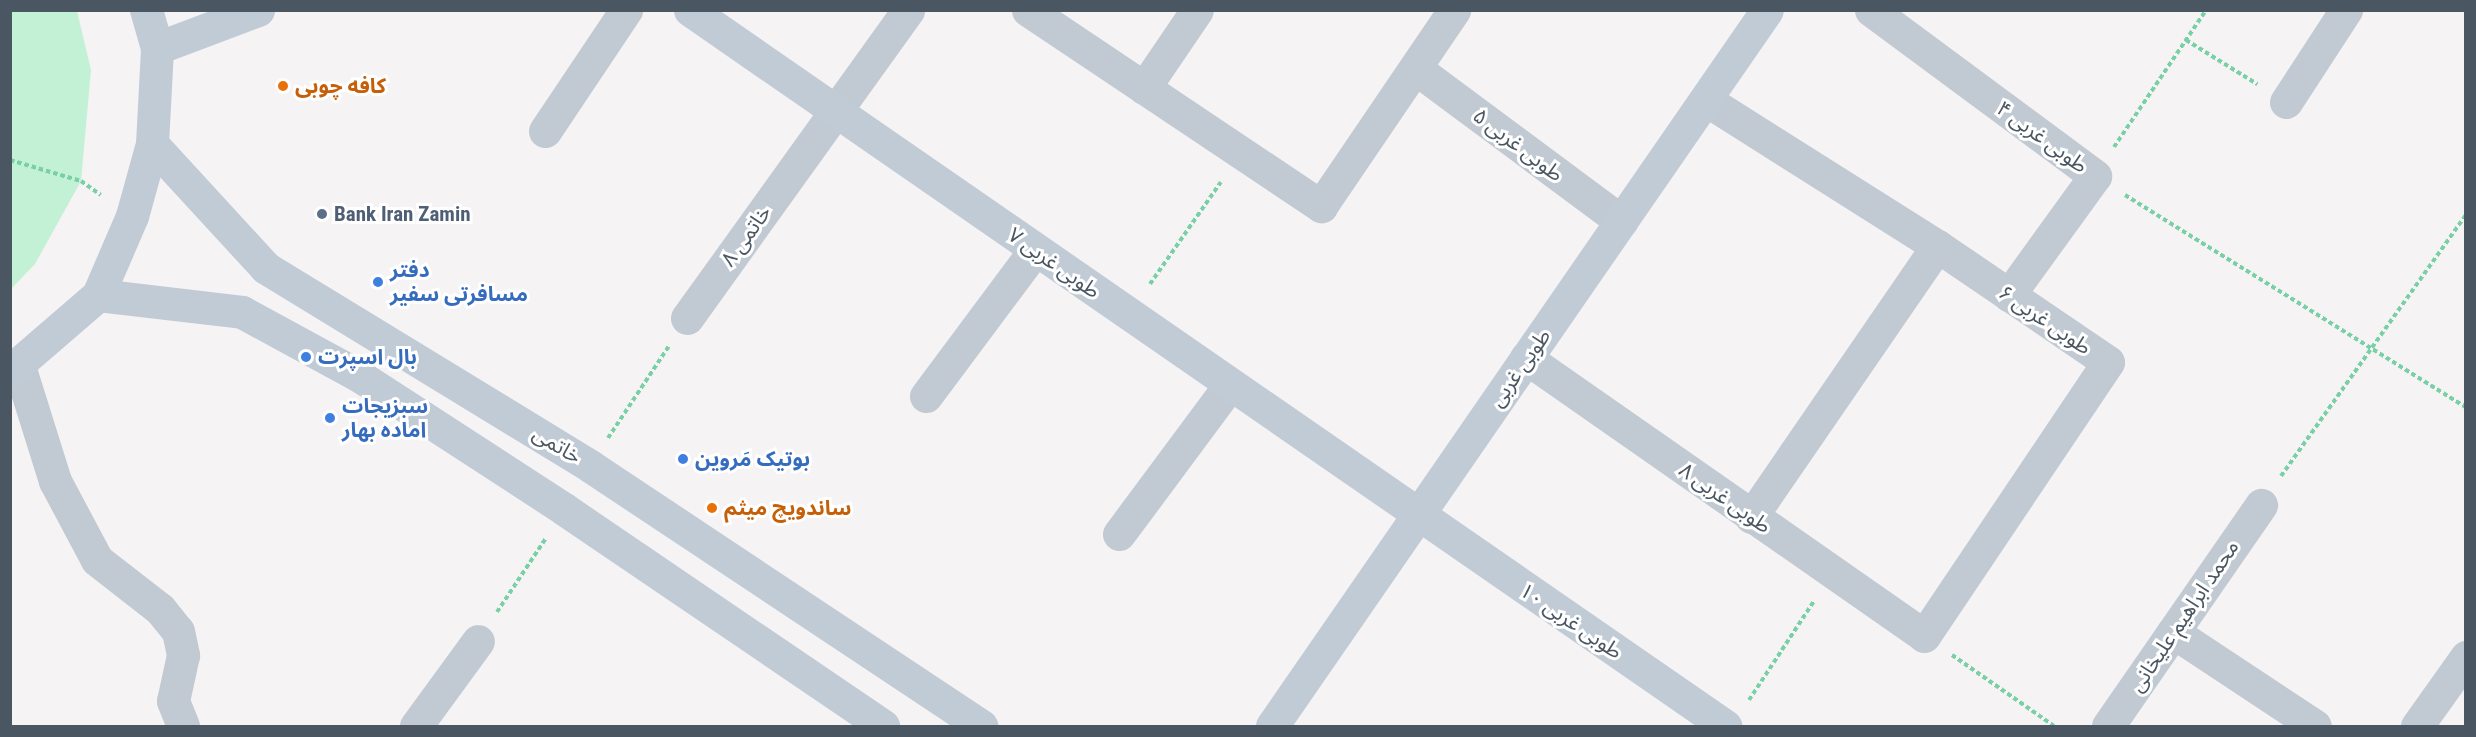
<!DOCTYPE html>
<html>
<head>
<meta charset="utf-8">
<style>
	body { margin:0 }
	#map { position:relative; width:2476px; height:737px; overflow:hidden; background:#f5f3f3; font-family:"Roboto Condensed","Noto Sans Arabic",sans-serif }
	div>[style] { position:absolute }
	.green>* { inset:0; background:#c3f1d5 }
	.path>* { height:4px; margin-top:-2px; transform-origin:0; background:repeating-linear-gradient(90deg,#7ad0a6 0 4.5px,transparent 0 7.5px) }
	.street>* { height:33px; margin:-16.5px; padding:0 16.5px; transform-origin:16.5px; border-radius:16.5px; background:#c1cad2 }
	.secondary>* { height:33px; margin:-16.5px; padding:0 16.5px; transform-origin:16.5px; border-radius:16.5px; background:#c1cbd6 }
	.dots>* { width:16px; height:16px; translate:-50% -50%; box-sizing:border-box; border:3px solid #fff; border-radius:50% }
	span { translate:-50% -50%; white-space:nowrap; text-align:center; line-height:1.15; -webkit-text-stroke:6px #fff; paint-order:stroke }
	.food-label { font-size:21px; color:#c56008; font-weight:700 }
	.left { translate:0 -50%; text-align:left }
	.street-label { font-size:21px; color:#4a5661 }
	.service-label { font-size:21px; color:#4e5e75; font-weight:700 }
	.shop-label { font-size:21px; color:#366cbe; font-weight:700 }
	.frame { position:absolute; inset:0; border:12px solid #4a5661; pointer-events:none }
</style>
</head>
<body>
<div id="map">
	<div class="green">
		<i style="clip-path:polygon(11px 10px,77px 11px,91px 70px,81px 181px,35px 264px,11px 289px)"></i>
	</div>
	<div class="path">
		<i style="left:2186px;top:40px;width:84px;rotate:31.8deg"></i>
		<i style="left:2114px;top:147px;width:165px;rotate:-56.1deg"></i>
		<i style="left:10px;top:160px;width:74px;rotate:16.5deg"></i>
		<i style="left:81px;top:181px;width:24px;rotate:35deg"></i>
		<i style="left:2125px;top:195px;width:402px;rotate:31.9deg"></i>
		<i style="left:1150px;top:284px;width:124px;rotate:-55.2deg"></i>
		<i style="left:608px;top:438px;width:110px;rotate:-56.5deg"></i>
		<i style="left:2281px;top:476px;width:320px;rotate:-54.7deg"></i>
		<i style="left:497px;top:612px;width:89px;rotate:-56.5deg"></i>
		<i style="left:1952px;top:655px;width:124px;rotate:34.8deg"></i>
		<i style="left:1749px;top:700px;width:118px;rotate:-56.7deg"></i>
	</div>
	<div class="street">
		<i style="left:1028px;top:10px;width:353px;rotate:33.8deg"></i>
		<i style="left:1321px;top:206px;width:237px;rotate:-55.8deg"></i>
		<i style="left:1871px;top:10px;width:279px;rotate:36.5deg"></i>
		<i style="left:2095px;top:176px;width:147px;rotate:125.9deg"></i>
		<i style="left:1415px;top:68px;width:257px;rotate:36.6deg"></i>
		<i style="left:1144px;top:88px;width:94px;rotate:-55.8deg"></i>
		<i style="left:2286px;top:102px;width:110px;rotate:-56.9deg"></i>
		<i style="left:545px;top:131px;width:146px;rotate:-56.2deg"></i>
		<i style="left:687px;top:318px;width:379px;rotate:-54.3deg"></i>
		<i style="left:1526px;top:358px;width:485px;rotate:34.9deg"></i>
		<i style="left:1924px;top:636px;width:330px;rotate:-56.1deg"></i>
		<i style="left:2108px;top:362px;width:207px;rotate:-145.8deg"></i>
		<i style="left:1937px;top:246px;width:273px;rotate:-147.7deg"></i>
		<i style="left:19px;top:366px;width:121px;rotate:72.6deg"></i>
		<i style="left:55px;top:481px;width:89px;rotate:62deg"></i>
		<i style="left:97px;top:560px;width:80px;rotate:37.9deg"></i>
		<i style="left:160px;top:609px;width:28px;rotate:51deg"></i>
		<i style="left:178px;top:631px;width:25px;rotate:78deg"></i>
		<i style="left:183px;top:655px;width:47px;rotate:102.3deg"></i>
		<i style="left:173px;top:701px;width:27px;rotate:68deg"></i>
		<i style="left:926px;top:396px;width:182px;rotate:-53.3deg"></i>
		<i style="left:1751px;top:517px;width:329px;rotate:-55.5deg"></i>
		<i style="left:1119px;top:534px;width:184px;rotate:-53.4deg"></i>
		<i style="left:2173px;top:632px;width:170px;rotate:33.5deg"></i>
		<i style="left:416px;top:726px;width:105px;rotate:-53.9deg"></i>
		<i style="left:2108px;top:726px;width:269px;rotate:-55.3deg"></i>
		<i style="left:2417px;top:726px;width:85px;rotate:-54.6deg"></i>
	</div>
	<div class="secondary">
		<i style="left:690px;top:10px;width:1259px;rotate:34.67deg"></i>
		<i style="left:157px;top:48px;width:108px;rotate:-20.6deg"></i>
		<i style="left:152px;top:144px;width:168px;rotate:47.4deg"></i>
		<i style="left:266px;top:268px;width:380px;rotate:31.4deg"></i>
		<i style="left:590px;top:466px;width:470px;rotate:33.6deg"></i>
		<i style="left:98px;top:295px;width:145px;rotate:6.7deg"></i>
		<i style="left:242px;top:312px;width:136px;rotate:28.6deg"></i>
		<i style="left:361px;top:377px;width:242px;rotate:33deg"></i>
		<i style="left:564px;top:509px;width:386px;rotate:34.2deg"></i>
		<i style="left:10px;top:371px;width:116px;rotate:-40.8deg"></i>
		<i style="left:98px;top:295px;width:86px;rotate:-66.7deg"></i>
		<i style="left:132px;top:216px;width:75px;rotate:-74.5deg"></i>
		<i style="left:152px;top:144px;width:96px;rotate:-87deg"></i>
		<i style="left:157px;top:48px;width:40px;rotate:-106deg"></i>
		<i style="left:1272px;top:726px;width:870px;rotate:-55.34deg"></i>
	</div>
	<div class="dots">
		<i style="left:283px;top:86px;background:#e8710a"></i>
		<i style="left:322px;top:214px;background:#5c6f8a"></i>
		<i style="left:378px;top:282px;background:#3f7fe0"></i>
		<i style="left:306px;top:357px;background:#3f7fe0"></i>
		<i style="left:330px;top:418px;background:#3f7fe0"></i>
		<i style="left:683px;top:459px;background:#3f7fe0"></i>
		<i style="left:712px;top:508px;background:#e8710a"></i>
	</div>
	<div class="food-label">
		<span class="left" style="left:295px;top:86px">کافه چوبی</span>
		<span class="left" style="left:724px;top:508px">ساندویچ میثم</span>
	</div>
	<div class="street-label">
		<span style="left:2042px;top:137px;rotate:36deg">طوبی غربی ۴</span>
		<span style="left:1518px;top:145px;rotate:37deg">طوبی غربی ۵</span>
		<span style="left:746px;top:236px;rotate:-54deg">خاتمی ۸</span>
		<span style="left:1054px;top:263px;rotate:35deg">طوبی غربی ۷</span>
		<span style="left:2045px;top:320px;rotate:34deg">طوبی غربی ۶</span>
		<span style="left:1520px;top:368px;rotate:-55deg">طوبی غربی</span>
		<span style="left:557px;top:445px;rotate:31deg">خاتمی</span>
		<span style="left:1725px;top:498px;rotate:35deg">طوبی غربی ۸</span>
		<span style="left:2184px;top:616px;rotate:-56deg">محمد ابراهیم علیخانی</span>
		<span style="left:1571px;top:621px;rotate:34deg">طوبی غربی ۱۰</span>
	</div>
	<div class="service-label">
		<span class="left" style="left:334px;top:214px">Bank Iran Zamin</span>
	</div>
	<div class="shop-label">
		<span class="left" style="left:390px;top:282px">دفتر<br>مسافرتی سفیر</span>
		<span class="left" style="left:318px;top:357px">بال اسپرت</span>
		<span class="left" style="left:342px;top:418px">سبزیجات<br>اماده بهار</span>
		<span class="left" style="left:695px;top:459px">بوتیک مَروین</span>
	</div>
	<div class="frame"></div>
</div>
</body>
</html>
